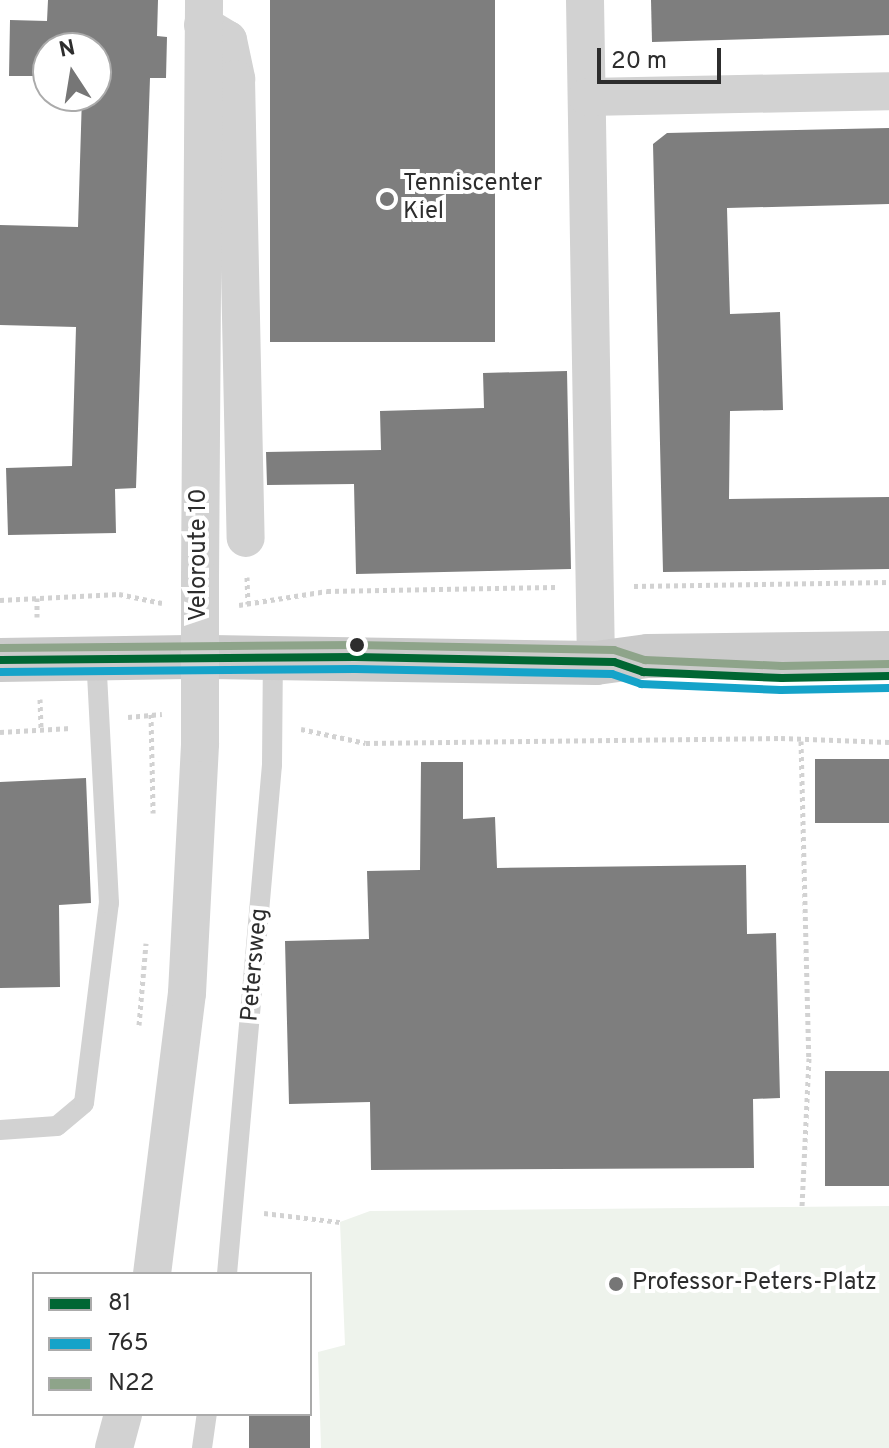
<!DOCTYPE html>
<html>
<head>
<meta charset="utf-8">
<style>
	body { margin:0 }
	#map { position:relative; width:889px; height:1448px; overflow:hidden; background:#fff; font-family:Overpass,sans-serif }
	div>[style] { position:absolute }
	.green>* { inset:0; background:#eef3ec }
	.building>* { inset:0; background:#7e7e7e; transform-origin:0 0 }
	.path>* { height:5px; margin-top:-2.5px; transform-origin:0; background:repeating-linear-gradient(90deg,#d2d2d2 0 4px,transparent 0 8px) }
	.service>* { height:20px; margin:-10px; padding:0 10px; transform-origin:10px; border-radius:10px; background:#d2d2d2 }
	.minor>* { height:38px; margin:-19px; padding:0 19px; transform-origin:19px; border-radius:19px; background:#d2d2d2 }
	.secondary>* { height:44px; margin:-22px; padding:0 22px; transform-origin:22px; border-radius:22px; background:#cbcbcb }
	.minor-bridge>* { height:38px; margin:-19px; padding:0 19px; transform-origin:19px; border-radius:19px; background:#d2d2d2 }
	.bus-1>* { height:8px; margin:-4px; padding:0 4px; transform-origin:4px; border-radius:4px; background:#063 }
	.bus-2>* { height:8px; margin:-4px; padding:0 4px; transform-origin:4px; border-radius:4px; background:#15a3c9 }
	.bus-3>* { height:8px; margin:-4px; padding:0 4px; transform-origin:4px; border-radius:4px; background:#8ea48a }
	.dots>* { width:22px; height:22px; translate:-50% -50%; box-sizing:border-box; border:4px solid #fff; border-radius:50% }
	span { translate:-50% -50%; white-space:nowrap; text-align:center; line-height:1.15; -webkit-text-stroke:8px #fff; paint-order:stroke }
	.poi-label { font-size:24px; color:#2d2d2d }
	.left { translate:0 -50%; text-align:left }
	.street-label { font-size:24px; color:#2d2d2d }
	.legend { position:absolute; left:32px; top:1272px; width:280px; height:144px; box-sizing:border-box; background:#fff; border:2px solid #ababab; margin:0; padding:10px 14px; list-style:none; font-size:24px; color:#2d2d2d }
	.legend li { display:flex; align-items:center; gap:16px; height:40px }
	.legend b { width:40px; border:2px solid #ababab }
	.north { position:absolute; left:32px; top:32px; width:80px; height:80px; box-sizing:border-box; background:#fff; border:2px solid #ababab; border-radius:50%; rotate:348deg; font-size:22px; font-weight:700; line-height:32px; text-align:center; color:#2d2d2d }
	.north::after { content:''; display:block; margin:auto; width:28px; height:36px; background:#767676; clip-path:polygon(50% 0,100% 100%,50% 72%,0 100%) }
	.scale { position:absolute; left:597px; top:48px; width:124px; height:36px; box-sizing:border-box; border:4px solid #2d2d2d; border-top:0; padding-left:10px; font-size:24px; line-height:28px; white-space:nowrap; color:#2d2d2d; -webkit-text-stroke:6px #fff; paint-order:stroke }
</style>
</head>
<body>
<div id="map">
	<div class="green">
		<i style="clip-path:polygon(889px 1206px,889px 1448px,321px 1448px,318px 1352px,345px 1345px,340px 1222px,370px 1211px)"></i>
	</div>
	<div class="building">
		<i style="clip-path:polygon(48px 0,158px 0,157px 36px,167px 37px,166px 78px,150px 78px,136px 488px,115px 489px,116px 533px,8px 535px,6px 468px,72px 466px,76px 327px,0 325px,0 225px,78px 227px,82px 96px,96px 96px,96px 48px,48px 48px,48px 76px,9px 76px,10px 20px,47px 21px)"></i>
		<i style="left:270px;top:0;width:225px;height:342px"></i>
		<i style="clip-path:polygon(651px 0,889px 0,889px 35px,652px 42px)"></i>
		<i style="clip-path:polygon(889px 128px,889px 204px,727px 208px,730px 314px,780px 312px,783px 410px,730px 411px,729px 499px,889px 497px,889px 569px,663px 572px,653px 144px,667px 133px)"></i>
		<i style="clip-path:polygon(567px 371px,571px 569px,356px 574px,354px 484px,267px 485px,266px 452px,381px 450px,380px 411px,484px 408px,483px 373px)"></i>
		<i style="left:815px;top:759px;width:74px;height:64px"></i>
		<i style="clip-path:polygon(421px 762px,463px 762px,463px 819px,495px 817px,497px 868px,746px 865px,747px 934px,776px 933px,780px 1098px,753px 1099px,754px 1168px,371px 1170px,370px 1102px,289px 1104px,285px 941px,369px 939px,367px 871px,420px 870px)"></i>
		<i style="clip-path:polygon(86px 778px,91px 903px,59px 905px,60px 987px,0 988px,0 782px)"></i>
		<i style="left:889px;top:1071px;width:115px;height:64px;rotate:90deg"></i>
		<i style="left:249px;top:1414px;width:61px;height:34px"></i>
	</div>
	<div class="path">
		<i style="left:247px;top:577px;width:27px;rotate:88deg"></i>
		<i style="left:634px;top:586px;width:255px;rotate:-0.9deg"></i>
		<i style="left:37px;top:598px;width:19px;rotate:90deg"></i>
		<i style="left:0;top:600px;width:119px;rotate:-2.9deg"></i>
		<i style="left:119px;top:594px;width:44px;rotate:11.8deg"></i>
		<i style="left:239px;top:605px;width:89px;rotate:-9deg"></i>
		<i style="left:327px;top:591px;width:229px;rotate:-1deg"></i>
		<i style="left:40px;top:699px;width:32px;rotate:88deg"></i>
		<i style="left:151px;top:714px;width:99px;rotate:88.8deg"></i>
		<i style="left:128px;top:717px;width:34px;rotate:-5deg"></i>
		<i style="left:301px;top:729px;width:66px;rotate:12.2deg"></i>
		<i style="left:366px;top:743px;width:415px;rotate:-0.7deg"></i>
		<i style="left:781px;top:738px;width:108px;rotate:2.1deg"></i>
		<i style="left:0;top:732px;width:71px;rotate:-3.2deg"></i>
		<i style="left:801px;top:741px;width:317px;rotate:88.6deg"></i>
		<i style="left:809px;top:1058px;width:149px;rotate:92.7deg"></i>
		<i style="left:139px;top:1025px;width:82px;rotate:-85.1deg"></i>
		<i style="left:264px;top:1213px;width:77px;rotate:6.8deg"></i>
	</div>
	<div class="service">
		<i style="left:0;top:1130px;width:57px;rotate:-4deg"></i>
		<i style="left:57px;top:1126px;width:35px;rotate:-40deg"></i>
		<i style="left:84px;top:1103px;width:202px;rotate:-82.9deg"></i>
		<i style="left:109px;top:903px;width:246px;rotate:-93deg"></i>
		<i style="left:227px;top:1274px;width:511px;rotate:-84.95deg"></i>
		<i style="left:272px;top:765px;width:109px;rotate:-89.5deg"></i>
		<i style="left:202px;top:1448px;width:34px;rotate:-82deg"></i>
	</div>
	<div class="minor">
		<i style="left:585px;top:0;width:663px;rotate:89.05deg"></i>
		<i style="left:203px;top:25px;width:29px;rotate:31deg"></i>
		<i style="left:228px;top:40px;width:40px;rotate:78deg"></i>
		<i style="left:236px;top:79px;width:459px;rotate:88.8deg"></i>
		<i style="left:587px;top:97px;width:302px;rotate:-1.1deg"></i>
		<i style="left:200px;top:578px;width:578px;rotate:-89.6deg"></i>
		<i style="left:152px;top:1274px;width:283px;rotate:-82.9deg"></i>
		<i style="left:187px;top:993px;width:250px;rotate:-87deg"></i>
		<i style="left:114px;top:1448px;width:35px;rotate:-75deg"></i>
	</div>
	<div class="secondary">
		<i style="left:212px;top:657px;width:384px;rotate:0.9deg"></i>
		<i style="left:596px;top:663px;width:52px;rotate:-7.7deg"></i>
		<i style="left:648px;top:656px;width:241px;rotate:-0.7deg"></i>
		<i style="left:0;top:660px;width:188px;rotate:-0.9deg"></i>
	</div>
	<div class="minor-bridge">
		<i style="left:200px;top:743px;width:165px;rotate:-90deg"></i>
	</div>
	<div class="bus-1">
		<i style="left:0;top:660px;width:355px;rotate:-0.5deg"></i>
		<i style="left:355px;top:657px;width:259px;rotate:1.1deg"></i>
		<i style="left:614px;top:662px;width:31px;rotate:19deg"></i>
		<i style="left:643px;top:672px;width:139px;rotate:2.5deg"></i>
		<i style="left:782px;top:678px;width:107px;rotate:-1.1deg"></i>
	</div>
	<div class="bus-2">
		<i style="left:0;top:672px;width:355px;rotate:-0.5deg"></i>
		<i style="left:355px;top:669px;width:257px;rotate:1.1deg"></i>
		<i style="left:612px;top:674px;width:31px;rotate:19deg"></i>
		<i style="left:641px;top:684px;width:140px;rotate:2.5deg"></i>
		<i style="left:781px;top:690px;width:108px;rotate:-1.1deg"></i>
	</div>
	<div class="bus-3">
		<i style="left:0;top:648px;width:355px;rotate:-0.5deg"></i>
		<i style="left:355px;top:645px;width:259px;rotate:1.1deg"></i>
		<i style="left:614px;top:650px;width:33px;rotate:18deg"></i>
		<i style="left:645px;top:660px;width:137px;rotate:2.5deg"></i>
		<i style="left:782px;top:666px;width:107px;rotate:-1.1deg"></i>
	</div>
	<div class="dots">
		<i style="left:387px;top:199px;background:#767676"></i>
		<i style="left:357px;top:645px;background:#2d2d2d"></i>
		<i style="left:616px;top:1284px;background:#767676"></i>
	</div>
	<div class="poi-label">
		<span class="left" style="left:403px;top:199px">Tenniscenter<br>Kiel</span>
		<span class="left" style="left:632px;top:1284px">Professor-Peters-Platz</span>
	</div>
	<div class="street-label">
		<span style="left:200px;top:555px;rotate:-90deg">Veloroute 10</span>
		<span style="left:256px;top:965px;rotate:-85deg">Petersweg</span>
	</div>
	<ul class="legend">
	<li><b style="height:10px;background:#063"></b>81</li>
	<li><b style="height:10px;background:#15a3c9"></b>765</li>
	<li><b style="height:10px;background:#8ea48a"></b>N22</li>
	</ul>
	<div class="north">N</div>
	<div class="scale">20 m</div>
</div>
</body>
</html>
